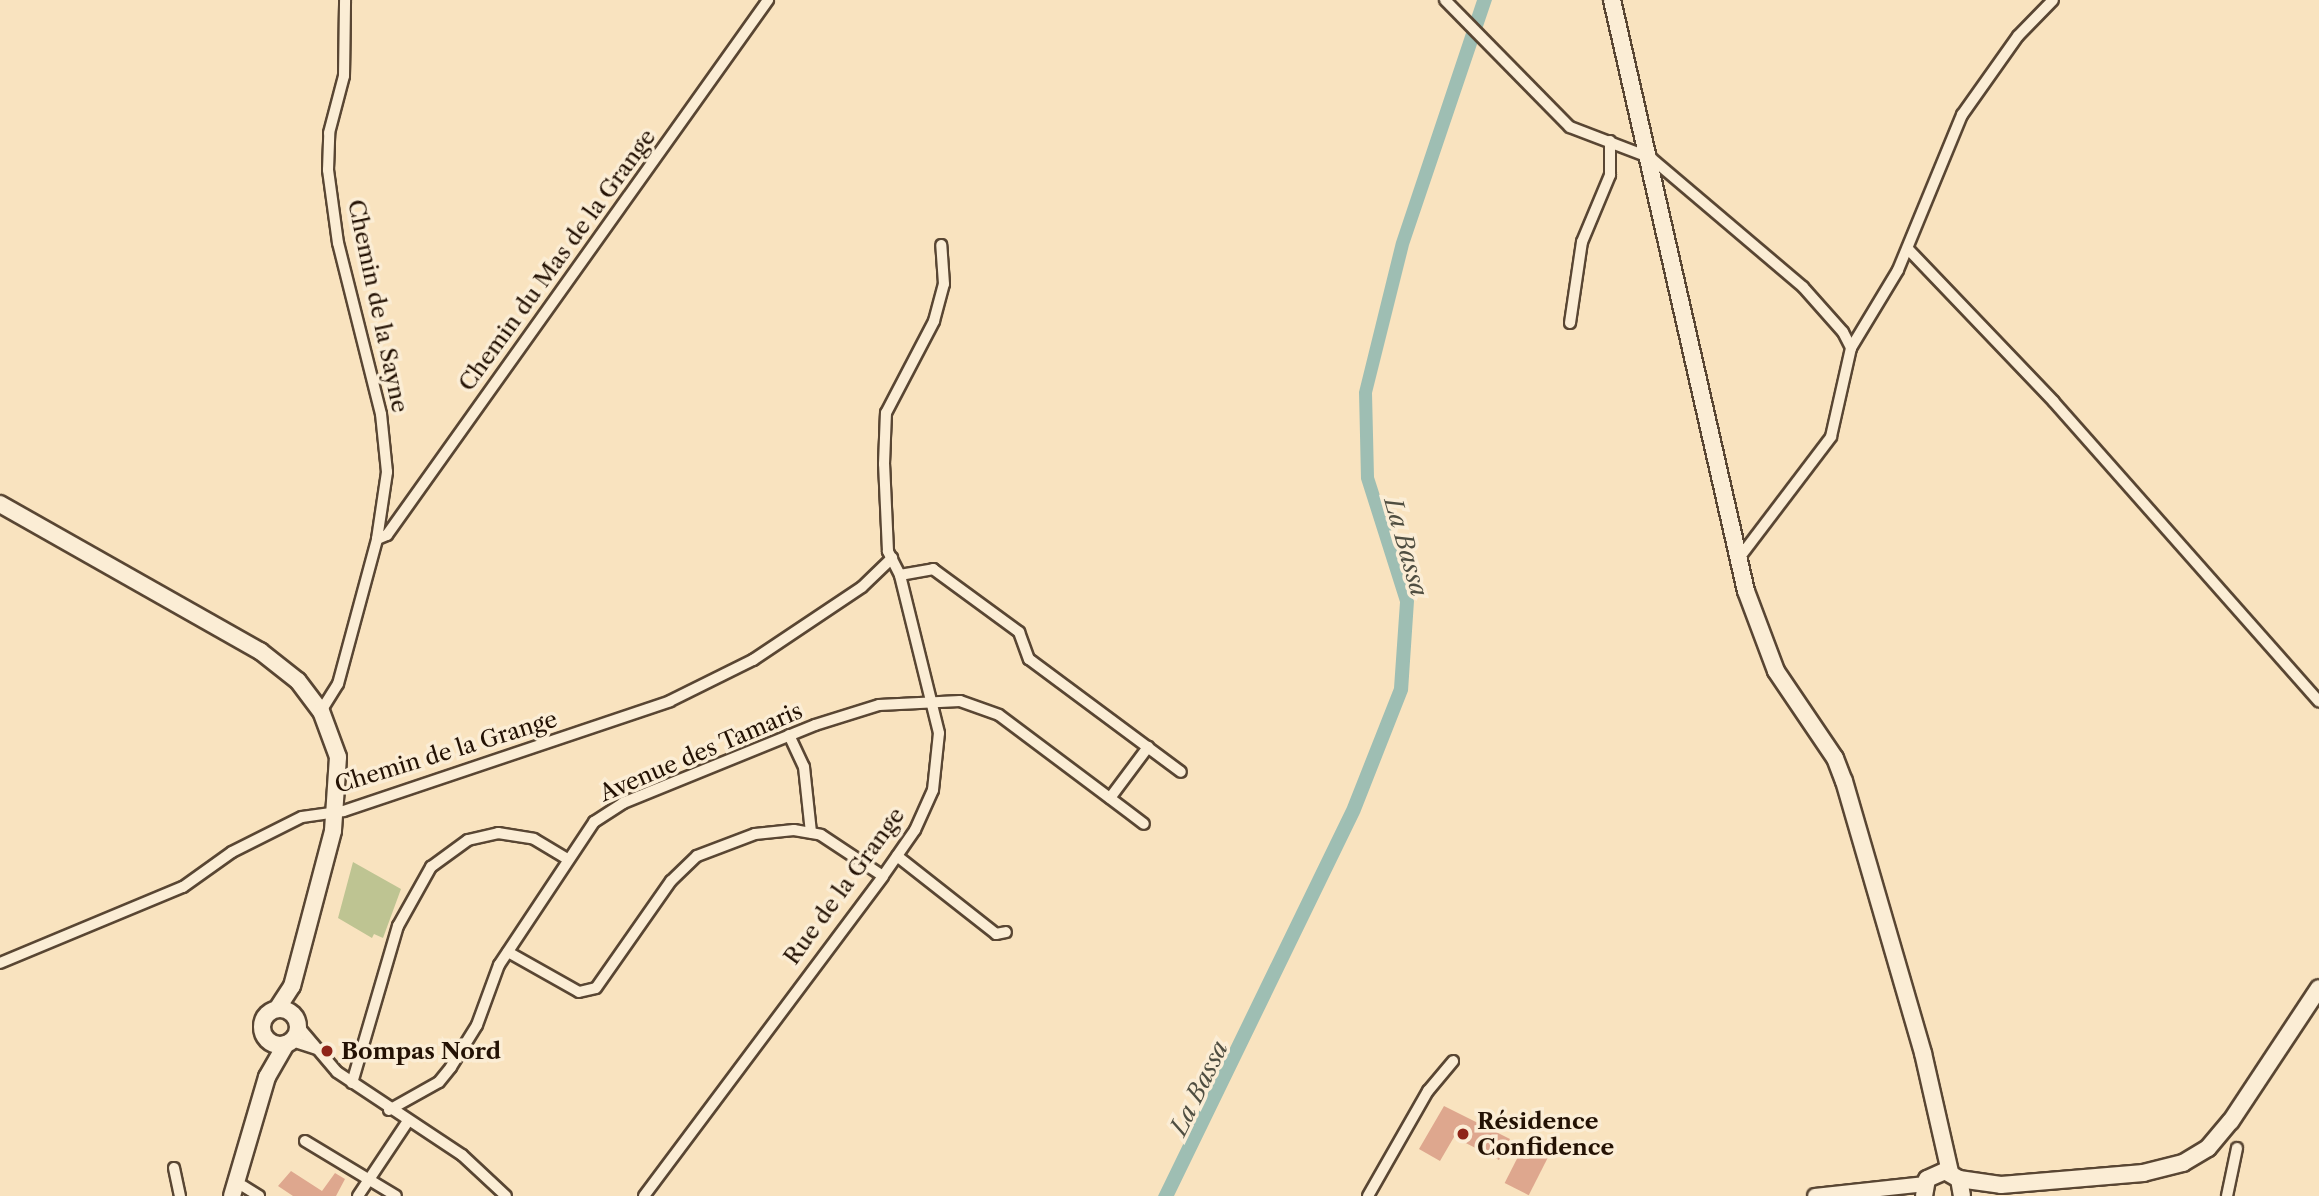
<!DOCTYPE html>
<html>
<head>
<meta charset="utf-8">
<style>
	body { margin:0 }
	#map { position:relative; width:2319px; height:1196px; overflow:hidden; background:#f9e3bf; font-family:"Libre Caslon Text",serif }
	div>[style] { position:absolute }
	.green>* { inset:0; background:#bec492 }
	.water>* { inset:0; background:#9ebeb3 }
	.building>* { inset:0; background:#dea78e; transform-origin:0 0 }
	.roads { filter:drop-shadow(2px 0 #594633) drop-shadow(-2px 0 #594633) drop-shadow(0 2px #594633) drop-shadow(0 -2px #594633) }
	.minor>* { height:10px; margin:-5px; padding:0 5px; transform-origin:5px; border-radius:5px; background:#fbedd5 }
	.tertiary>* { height:14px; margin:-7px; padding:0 7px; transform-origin:7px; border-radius:7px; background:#fbedd5 }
	.secondary>* { height:16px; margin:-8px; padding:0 8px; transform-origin:8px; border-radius:8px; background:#fbedd5 }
	.secondary>.ring { margin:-8px; padding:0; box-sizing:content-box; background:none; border:16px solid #fbedd5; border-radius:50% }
	.dots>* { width:19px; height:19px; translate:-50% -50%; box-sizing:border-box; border:4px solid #fbedd5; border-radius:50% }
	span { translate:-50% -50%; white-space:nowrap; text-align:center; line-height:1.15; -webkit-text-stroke:7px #fbedd5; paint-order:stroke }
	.street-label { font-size:23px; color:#241204 }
	.poi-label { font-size:23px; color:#241204; font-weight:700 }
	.left { translate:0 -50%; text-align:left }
	.water-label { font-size:24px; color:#4f4e41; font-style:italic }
</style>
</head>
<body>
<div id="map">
	<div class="green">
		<i style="clip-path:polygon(353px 862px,401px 889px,383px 938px,374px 934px,372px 938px,338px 918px)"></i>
	</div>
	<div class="water">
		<i style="clip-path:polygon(1477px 0,1492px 0,1409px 245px,1372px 393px,1374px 477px,1414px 601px,1408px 691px,1360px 813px,1174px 1196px,1158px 1196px,1347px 807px,1394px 688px,1400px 602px,1361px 479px,1359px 392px,1396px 242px)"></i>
	</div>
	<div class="building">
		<i style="clip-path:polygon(1444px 1106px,1510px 1139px,1499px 1160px,1454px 1137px,1440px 1161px,1419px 1149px)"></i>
		<i style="left:1526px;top:1141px;width:27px;height:47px;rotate:27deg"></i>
		<i style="clip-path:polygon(291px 1171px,322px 1191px,335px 1173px,345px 1179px,336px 1196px,293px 1196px,278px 1186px)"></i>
	</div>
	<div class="roads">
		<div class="minor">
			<i style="left:1445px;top:0;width:178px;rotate:45.5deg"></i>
			<i style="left:1570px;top:127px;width:87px;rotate:20.9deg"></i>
			<i style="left:1651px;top:158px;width:199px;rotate:40.3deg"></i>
			<i style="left:1803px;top:287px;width:60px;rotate:48.4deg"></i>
			<i style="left:1843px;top:332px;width:18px;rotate:63deg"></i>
			<i style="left:1851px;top:348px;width:91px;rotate:102.7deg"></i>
			<i style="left:1831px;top:437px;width:152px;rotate:127.2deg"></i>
			<i style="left:1908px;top:249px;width:211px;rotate:46.3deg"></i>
			<i style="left:2054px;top:402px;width:400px;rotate:48.5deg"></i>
			<i style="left:1570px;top:323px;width:82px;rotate:-81.6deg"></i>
			<i style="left:1582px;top:242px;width:73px;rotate:-67.3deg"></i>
			<i style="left:1610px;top:175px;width:34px;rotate:-90deg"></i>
			<i style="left:1851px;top:348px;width:91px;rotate:-58.9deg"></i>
			<i style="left:1898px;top:270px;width:168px;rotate:-67.6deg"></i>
			<i style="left:1962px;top:115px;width:97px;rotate:-54.7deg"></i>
			<i style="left:2018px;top:36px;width:50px;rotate:-45.8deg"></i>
			<i style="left:377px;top:539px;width:11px;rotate:-22deg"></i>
			<i style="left:387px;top:535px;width:657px;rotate:-54.54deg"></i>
			<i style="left:900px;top:575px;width:34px;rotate:-10deg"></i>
			<i style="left:933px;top:569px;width:107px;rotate:36.2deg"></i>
			<i style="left:1019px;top:632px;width:29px;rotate:70deg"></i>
			<i style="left:1029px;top:659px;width:189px;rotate:36.6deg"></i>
			<i style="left:321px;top:711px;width:32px;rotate:-58deg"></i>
			<i style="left:338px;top:684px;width:150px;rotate:-74.9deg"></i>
			<i style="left:377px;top:539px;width:68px;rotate:-81.5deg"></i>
			<i style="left:387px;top:472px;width:58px;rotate:-95.9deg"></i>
			<i style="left:381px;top:414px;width:176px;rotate:-104.1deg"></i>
			<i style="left:338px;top:243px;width:74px;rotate:-97.8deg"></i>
			<i style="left:328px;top:170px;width:37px;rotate:-88deg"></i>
			<i style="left:329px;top:133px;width:59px;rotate:-75.3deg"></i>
			<i style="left:344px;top:76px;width:76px;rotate:-89.2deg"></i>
			<i style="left:789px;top:735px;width:35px;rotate:65deg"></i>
			<i style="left:804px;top:767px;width:66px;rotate:83.9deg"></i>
			<i style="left:1110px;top:798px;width:64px;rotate:-53.3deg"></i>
			<i style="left:897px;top:856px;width:126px;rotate:38.2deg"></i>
			<i style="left:996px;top:934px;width:10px;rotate:-11deg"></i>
			<i style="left:508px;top:952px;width:81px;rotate:29.4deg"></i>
			<i style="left:579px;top:992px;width:17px;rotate:-13deg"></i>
			<i style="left:596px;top:988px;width:131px;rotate:-55deg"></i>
			<i style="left:671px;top:881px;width:36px;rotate:-44deg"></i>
			<i style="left:697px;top:856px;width:62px;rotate:-20.8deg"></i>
			<i style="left:755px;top:834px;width:39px;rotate:-6deg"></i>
			<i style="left:794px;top:830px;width:27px;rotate:10deg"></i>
			<i style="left:821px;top:835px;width:74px;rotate:33.5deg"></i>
			<i style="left:0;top:963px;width:198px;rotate:-22.6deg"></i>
			<i style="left:183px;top:887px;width:60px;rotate:-35.5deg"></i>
			<i style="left:232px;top:852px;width:78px;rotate:-26.6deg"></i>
			<i style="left:302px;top:817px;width:42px;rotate:-8.1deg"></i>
			<i style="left:344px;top:811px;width:344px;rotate:-18.6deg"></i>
			<i style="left:670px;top:701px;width:93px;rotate:-26.3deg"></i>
			<i style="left:753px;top:660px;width:131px;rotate:-33.8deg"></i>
			<i style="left:862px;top:587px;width:42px;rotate:-44deg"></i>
			<i style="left:298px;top:1026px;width:60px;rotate:49.7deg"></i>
			<i style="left:337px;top:1072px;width:150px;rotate:33.6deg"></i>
			<i style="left:462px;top:1155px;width:60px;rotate:43deg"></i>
			<i style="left:292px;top:1041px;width:26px;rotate:18deg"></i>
			<i style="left:352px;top:1083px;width:164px;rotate:-73.7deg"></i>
			<i style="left:398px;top:926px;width:68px;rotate:-60.8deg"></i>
			<i style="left:431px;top:867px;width:46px;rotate:-36.1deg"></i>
			<i style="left:468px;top:840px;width:31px;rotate:-13deg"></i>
			<i style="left:498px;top:833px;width:36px;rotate:9deg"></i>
			<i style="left:534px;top:839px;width:37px;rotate:31deg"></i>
			<i style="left:389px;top:1110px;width:57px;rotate:-29.2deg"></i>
			<i style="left:439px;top:1082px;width:19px;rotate:-51deg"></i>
			<i style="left:451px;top:1067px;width:49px;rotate:-58.2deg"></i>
			<i style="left:477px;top:1025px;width:64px;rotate:-69.9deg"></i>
			<i style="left:499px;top:965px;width:172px;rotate:-56.4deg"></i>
			<i style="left:594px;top:822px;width:35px;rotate:-33deg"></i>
			<i style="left:623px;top:803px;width:207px;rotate:-22.1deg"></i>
			<i style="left:815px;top:725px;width:67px;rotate:-17.4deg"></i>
			<i style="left:879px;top:705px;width:81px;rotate:-2.8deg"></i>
			<i style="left:960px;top:701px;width:41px;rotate:19.7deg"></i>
			<i style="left:999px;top:715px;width:181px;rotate:36.9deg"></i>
			<i style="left:305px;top:1141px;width:106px;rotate:31.1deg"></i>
			<i style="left:174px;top:1168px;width:29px;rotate:78deg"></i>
			<i style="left:243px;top:1186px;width:19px;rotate:32deg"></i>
			<i style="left:358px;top:1196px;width:90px;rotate:-56.3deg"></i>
			<i style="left:644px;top:1196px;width:399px;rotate:-53.2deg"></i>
			<i style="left:883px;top:876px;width:56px;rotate:-55.2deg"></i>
			<i style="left:915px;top:830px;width:44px;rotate:-65.8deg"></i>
			<i style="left:933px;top:790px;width:57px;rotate:-84deg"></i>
			<i style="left:939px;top:733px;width:163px;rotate:-103.9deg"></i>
			<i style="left:900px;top:575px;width:27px;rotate:-117deg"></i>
			<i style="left:888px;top:551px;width:87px;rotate:-92.6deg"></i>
			<i style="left:884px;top:464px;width:51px;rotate:-87.8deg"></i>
			<i style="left:886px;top:413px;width:104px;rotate:-62.4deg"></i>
			<i style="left:934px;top:321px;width:38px;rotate:-75deg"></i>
			<i style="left:944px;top:284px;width:39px;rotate:-94deg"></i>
			<i style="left:1368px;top:1196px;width:121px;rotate:-60.3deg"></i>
			<i style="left:1428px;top:1091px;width:39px;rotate:-50deg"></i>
			<i style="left:2227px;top:1196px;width:49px;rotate:-78.2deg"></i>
		</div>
		<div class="tertiary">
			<i style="left:1815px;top:1196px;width:111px;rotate:-6.2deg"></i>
		</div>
		<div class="secondary">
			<i style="left:1612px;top:0;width:606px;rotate:77.23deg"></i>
			<i style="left:1746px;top:591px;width:85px;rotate:69.4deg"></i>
			<i style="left:1776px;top:671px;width:105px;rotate:55.9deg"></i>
			<i style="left:1835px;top:758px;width:25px;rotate:69deg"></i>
			<i style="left:1844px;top:781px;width:283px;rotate:73.8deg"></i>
			<i style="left:1923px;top:1053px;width:122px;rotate:77.2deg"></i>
			<i style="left:0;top:504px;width:299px;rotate:29.5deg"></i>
			<i style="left:260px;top:651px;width:48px;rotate:38.3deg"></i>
			<i style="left:298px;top:681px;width:38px;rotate:53deg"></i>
			<i style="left:321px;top:711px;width:49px;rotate:69.7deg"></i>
			<i style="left:338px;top:757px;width:74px;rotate:93.9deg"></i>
			<i style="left:333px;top:831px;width:160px;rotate:104.8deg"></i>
			<i style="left:292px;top:986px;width:27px;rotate:123deg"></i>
			<i class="ring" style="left:262px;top:1009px;width:20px;height:20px"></i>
			<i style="left:1959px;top:1179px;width:42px;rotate:8.1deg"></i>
			<i style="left:2001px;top:1185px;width:143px;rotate:-4.8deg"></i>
			<i style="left:2143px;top:1173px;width:41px;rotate:-14deg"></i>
			<i style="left:2183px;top:1163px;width:29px;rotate:-31deg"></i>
			<i style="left:2208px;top:1148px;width:35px;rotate:-50deg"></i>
			<i style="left:2231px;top:1121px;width:159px;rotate:-56.5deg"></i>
			<i style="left:232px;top:1196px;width:124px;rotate:-73.6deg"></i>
			<i style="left:267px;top:1077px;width:38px;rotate:-60deg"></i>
			<i style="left:1924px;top:1196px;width:17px;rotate:-80deg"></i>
			<i style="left:1927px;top:1179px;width:20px;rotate:-24deg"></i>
			<i style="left:1945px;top:1171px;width:16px;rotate:30deg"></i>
			<i style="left:1959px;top:1179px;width:17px;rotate:80deg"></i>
		</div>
	</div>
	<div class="dots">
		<i style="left:327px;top:1051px;background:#8f2418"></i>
		<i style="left:1463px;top:1134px;background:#8f2418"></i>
	</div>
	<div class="street-label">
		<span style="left:557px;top:260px;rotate:-54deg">Chemin du Mas de la Grange</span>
		<span style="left:378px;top:306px;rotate:78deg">Chemin de la Sayne</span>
		<span style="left:446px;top:752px;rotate:-17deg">Chemin de la Grange</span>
		<span style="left:701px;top:752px;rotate:-23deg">Avenue des Tamaris</span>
		<span style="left:844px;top:886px;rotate:-54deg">Rue de la Grange</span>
	</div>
	<div class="poi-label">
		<span class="left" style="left:341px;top:1051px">Bompas Nord</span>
		<span class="left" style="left:1477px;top:1134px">Résidence<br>Confidence</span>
	</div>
	<div class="water-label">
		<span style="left:1406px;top:547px;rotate:74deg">La Bassa</span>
		<span style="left:1199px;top:1088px;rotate:-64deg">La Bassa</span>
	</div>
</div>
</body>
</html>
